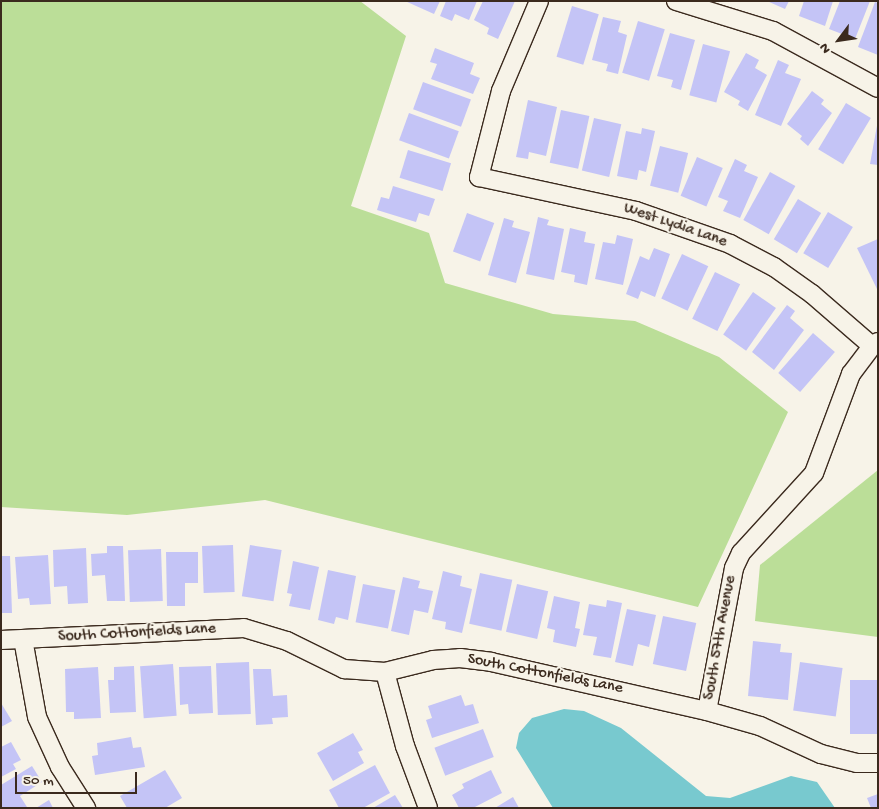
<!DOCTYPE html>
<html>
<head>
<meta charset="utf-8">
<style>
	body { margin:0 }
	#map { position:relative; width:879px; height:809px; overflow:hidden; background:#f7f3e8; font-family:"Gochi Hand",sans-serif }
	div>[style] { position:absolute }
	.green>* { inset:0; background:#bbde98 }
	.water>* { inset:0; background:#78c9cf }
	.building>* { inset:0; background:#c4c4f6; transform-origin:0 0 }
	.roads { filter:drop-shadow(1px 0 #3b2a1e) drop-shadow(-1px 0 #3b2a1e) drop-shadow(0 1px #3b2a1e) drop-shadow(0 -1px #3b2a1e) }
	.street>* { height:18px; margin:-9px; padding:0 9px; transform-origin:9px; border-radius:9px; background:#f7f3e8 }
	span { translate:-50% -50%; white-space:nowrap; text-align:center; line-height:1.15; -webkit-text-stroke:4px #f7f3e8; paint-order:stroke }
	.street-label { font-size:16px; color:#3b2a1e }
	.frame { position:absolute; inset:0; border:2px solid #3b2a1e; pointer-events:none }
	.north { position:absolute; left:814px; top:15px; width:50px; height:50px; -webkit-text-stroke:4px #f7f3e8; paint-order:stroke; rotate:239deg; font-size:14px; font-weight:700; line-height:20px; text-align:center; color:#3b2a1e }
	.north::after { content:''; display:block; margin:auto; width:18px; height:22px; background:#3b2a1e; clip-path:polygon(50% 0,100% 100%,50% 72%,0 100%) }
	.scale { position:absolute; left:15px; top:772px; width:122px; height:22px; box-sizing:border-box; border:2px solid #3b2a1e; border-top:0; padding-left:6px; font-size:15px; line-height:18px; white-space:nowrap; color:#3b2a1e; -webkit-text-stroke:4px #f7f3e8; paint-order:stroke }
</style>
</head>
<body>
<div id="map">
	<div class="green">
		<i style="clip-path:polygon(1px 1px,360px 1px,406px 36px,351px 206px,429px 233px,445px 283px,553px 314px,635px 321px,719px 357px,788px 412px,698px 607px,265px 500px,127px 515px,1px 507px)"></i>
		<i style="clip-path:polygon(878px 470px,878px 637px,755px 621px,760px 565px)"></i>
	</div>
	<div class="water">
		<i style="clip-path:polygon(564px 709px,584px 711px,621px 728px,706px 796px,730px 798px,791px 776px,817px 782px,835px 808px,553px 808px,516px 748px,519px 733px,532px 718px)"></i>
	</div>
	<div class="building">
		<i style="clip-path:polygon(405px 1px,440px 1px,434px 14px)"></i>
		<i style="clip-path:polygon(446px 1px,477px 1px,469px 20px,455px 14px,452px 21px,440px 16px)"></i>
		<i style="clip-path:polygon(483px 1px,515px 1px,498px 39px,487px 34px,489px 28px,474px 20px)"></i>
		<i style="clip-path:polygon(767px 1px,789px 1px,785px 9px)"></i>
		<i style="clip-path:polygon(804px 1px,833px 1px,825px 26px,799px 16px)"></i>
		<i style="clip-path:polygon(840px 1px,870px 1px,855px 39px,829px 29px)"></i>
		<i style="clip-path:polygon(875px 2px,878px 3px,878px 55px,858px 47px)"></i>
		<i style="left:572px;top:6px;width:28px;height:53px;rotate:17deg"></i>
		<i style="clip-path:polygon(603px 17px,621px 21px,618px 32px,627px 35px,618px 74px,606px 71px,608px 64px,592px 60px)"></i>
		<i style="left:638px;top:21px;width:28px;height:54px;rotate:17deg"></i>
		<i style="clip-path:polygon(670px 33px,695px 40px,681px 90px,671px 87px,673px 80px,657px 76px)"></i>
		<i style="left:703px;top:44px;width:28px;height:53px;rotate:15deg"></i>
		<i style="clip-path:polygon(435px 48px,474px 63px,470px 74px,480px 78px,473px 94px,431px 79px,437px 64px,430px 62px)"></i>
		<i style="clip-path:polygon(746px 53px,759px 60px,755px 68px,767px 75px,748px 111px,738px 105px,740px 101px,724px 92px)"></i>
		<i style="clip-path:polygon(778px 60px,789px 65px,785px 73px,801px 79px,781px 126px,755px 115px)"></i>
		<i style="left:423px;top:82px;width:51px;height:29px;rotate:20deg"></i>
		<i style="clip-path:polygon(812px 91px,824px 100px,821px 104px,832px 113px,808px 146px,800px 139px,802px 136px,787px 124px)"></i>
		<i style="clip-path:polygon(528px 100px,557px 107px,546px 156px,529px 152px,528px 159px,516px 157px)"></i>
		<i style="left:846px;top:103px;width:29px;height:54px;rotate:31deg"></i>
		<i style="left:561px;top:110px;width:29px;height:54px;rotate:12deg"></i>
		<i style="left:409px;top:113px;width:53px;height:29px;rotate:20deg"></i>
		<i style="left:594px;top:118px;width:28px;height:54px;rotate:13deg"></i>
		<i style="clip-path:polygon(878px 120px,878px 165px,870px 164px)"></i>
		<i style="clip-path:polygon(642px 128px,655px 131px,646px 172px,639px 170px,637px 180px,617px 176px,626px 131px,641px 134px)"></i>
		<i style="left:660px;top:146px;width:29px;height:41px;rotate:14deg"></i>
		<i style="left:408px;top:150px;width:45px;height:29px;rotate:17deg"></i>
		<i style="left:697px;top:157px;width:28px;height:42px;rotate:23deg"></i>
		<i style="clip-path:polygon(735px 159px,747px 165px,744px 171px,758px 177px,740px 218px,723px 211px,728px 201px,718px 197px)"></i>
		<i style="left:770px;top:172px;width:29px;height:55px;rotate:29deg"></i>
		<i style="clip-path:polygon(393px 186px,435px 199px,429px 216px,419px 213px,416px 222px,377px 210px,381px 197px,389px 199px)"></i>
		<i style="left:798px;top:199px;width:27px;height:47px;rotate:31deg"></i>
		<i style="left:828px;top:212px;width:29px;height:48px;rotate:31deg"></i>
		<i style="left:467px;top:213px;width:29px;height:41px;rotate:20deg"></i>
		<i style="clip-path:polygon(538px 217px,549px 220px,547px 225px,564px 229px,554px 280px,526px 274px)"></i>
		<i style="clip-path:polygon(504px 218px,514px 221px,512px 227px,530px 232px,516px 283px,488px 275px)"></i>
		<i style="clip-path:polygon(570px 228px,586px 232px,584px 242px,595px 244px,587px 285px,574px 282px,575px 275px,561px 272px)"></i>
		<i style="clip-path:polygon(617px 235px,633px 239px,623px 285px,595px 279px,603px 242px,615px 244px)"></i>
		<i style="clip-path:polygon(878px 239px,878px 291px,857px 248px)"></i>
		<i style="clip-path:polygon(654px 248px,670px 254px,655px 297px,641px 291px,638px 299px,626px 294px,640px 256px,649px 260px)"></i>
		<i style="left:682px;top:254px;width:29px;height:49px;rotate:25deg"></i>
		<i style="left:715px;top:272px;width:28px;height:52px;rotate:26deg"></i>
		<i style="left:753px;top:292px;width:28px;height:52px;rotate:35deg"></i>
		<i style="clip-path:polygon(787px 305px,795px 311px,790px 318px,804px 330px,774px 370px,752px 352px)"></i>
		<i style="left:813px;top:333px;width:29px;height:53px;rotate:41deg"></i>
		<i style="left:233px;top:545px;width:47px;height:31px;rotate:88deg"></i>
		<i style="left:250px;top:545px;width:32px;height:52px;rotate:9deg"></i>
		<i style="clip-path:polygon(107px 546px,123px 546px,125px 601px,107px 601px,105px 575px,92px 576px,91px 554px,107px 553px)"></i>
		<i style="clip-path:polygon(86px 548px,88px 603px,68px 604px,67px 586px,54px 587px,53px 550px)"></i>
		<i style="left:161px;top:549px;width:52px;height:33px;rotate:88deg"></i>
		<i style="clip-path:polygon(166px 552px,198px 552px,198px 583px,185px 583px,185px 606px,167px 606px)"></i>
		<i style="clip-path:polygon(48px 555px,51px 604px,30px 605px,29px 598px,18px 599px,15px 557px)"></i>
		<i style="clip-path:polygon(1px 556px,10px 556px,12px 613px,1px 613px)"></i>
		<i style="clip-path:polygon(293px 561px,319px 567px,310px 610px,289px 606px,292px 594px,287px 593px)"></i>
		<i style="clip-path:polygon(328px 570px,356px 576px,348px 620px,336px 617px,334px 624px,318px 620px)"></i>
		<i style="clip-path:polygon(443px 571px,462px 576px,460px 586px,472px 589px,462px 633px,445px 629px,446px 622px,432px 619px)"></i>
		<i style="left:480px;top:573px;width:33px;height:52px;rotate:12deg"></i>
		<i style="clip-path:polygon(403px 577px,420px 581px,418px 588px,433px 591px,428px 613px,414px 610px,409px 635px,391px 631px)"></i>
		<i style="left:363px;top:584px;width:33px;height:39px;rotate:11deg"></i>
		<i style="left:517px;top:584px;width:32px;height:49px;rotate:13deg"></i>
		<i style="clip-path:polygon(554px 596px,580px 602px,575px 628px,580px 629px,576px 647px,553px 642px,555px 630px,547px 628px)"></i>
		<i style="clip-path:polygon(607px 600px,622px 603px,611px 658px,593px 655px,597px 637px,583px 635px,589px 604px,606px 607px)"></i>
		<i style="clip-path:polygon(627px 609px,656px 615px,649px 647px,638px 644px,633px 666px,615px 662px)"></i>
		<i style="left:663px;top:616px;width:34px;height:49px;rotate:12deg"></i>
		<i style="clip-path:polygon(753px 641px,781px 644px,780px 652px,792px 653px,788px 700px,748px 696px)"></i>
		<i style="left:249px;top:662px;width:52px;height:33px;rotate:88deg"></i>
		<i style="left:800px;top:662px;width:43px;height:49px;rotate:8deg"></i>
		<i style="left:173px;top:664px;width:52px;height:33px;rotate:86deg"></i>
		<i style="clip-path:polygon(134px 666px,136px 712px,110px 713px,108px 680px,114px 680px,114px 667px)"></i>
		<i style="clip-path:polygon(211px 666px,213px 713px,189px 714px,188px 704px,180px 705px,179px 667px)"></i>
		<i style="clip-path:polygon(98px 667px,101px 718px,74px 719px,74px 712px,66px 712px,65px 669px)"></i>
		<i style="clip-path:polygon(253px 669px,271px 669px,273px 696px,287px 695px,288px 717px,272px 718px,273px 724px,256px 725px)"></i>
		<i style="left:850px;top:680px;width:28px;height:54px"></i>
		<i style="clip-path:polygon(461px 695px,465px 706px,473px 704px,479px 723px,432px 738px,426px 720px,432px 718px,428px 706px)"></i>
		<i style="clip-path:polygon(1px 703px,12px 721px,1px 727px)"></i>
		<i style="left:483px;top:729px;width:30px;height:52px;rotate:69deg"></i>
		<i style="clip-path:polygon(353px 733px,363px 750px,358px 752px,364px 763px,333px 781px,317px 753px)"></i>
		<i style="clip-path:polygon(131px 737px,133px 748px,141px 747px,145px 767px,95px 775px,92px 756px,98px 755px,97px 743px)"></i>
		<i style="clip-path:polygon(11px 742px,21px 760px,13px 764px,16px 769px,1px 777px,1px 747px)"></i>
		<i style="clip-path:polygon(375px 765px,390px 793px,363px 808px,339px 808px,329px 790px)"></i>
		<i style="clip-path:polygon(32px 766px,42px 782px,20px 796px,27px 807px,1px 808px,1px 785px)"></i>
		<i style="clip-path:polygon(165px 770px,182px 798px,165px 808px,127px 808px,120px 796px)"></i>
		<i style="clip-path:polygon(491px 770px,502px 793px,473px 808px,459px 808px,452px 795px,464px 788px,462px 784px)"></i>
		<i style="clip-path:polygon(878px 794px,878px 808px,871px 808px,867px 798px)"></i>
		<i style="clip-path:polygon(395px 795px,403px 808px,373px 808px)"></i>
		<i style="clip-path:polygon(513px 797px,519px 808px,495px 808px)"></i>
		<i style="clip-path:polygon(49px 800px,53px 808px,36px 808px)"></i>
	</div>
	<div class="roads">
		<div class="street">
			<i style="left:539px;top:1px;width:98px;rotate:112.9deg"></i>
			<i style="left:501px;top:91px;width:89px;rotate:104.3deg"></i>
			<i style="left:479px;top:177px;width:161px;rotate:12.2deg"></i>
			<i style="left:636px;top:211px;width:100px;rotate:19.3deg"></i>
			<i style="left:730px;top:244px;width:50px;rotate:27.6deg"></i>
			<i style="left:774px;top:267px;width:47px;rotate:35.4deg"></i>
			<i style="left:812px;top:294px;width:79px;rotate:40.9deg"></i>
			<i style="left:676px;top:1px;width:102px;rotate:17.2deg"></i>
			<i style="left:773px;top:31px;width:119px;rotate:28.5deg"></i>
			<i style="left:23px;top:639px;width:79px;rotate:79.8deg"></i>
			<i style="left:37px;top:717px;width:55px;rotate:65.3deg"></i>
			<i style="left:60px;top:767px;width:49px;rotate:57.6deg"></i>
			<i style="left:1px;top:640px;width:243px;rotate:-2.8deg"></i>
			<i style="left:244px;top:628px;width:45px;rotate:16.8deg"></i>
			<i style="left:287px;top:641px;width:64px;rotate:26.2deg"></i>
			<i style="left:344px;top:669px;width:41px;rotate:4.2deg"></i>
			<i style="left:385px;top:672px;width:49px;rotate:-14deg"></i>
			<i style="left:433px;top:660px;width:27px;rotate:-4deg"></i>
			<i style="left:460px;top:658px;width:31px;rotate:7deg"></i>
			<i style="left:491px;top:662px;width:221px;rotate:12.8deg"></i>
			<i style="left:707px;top:711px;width:55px;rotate:15.8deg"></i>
			<i style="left:760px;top:726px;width:67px;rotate:24.7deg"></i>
			<i style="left:821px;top:754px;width:37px;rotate:14deg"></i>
			<i style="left:857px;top:763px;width:21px"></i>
			<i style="left:385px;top:672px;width:77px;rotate:74.9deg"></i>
			<i style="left:405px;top:746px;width:66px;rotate:69.6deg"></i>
			<i style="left:707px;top:711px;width:146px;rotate:-79.3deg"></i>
			<i style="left:734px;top:568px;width:17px;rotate:-65deg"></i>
			<i style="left:741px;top:553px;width:108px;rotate:-47.6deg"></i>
			<i style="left:814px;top:473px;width:106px;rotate:-69.5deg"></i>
			<i style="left:851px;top:374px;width:35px;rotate:-53deg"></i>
			<i style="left:872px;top:346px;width:7px;rotate:-34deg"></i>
		</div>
	</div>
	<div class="street-label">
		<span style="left:675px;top:226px;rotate:19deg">West Lydia Lane</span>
		<span style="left:137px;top:634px;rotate:-3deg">South Cottonfields Lane</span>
		<span style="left:721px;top:638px;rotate:-80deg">South 57th Avenue</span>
		<span style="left:545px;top:675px;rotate:11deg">South Cottonfields Lane</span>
	</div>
	<div class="frame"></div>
	<div class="north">N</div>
	<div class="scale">50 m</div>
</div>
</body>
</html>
